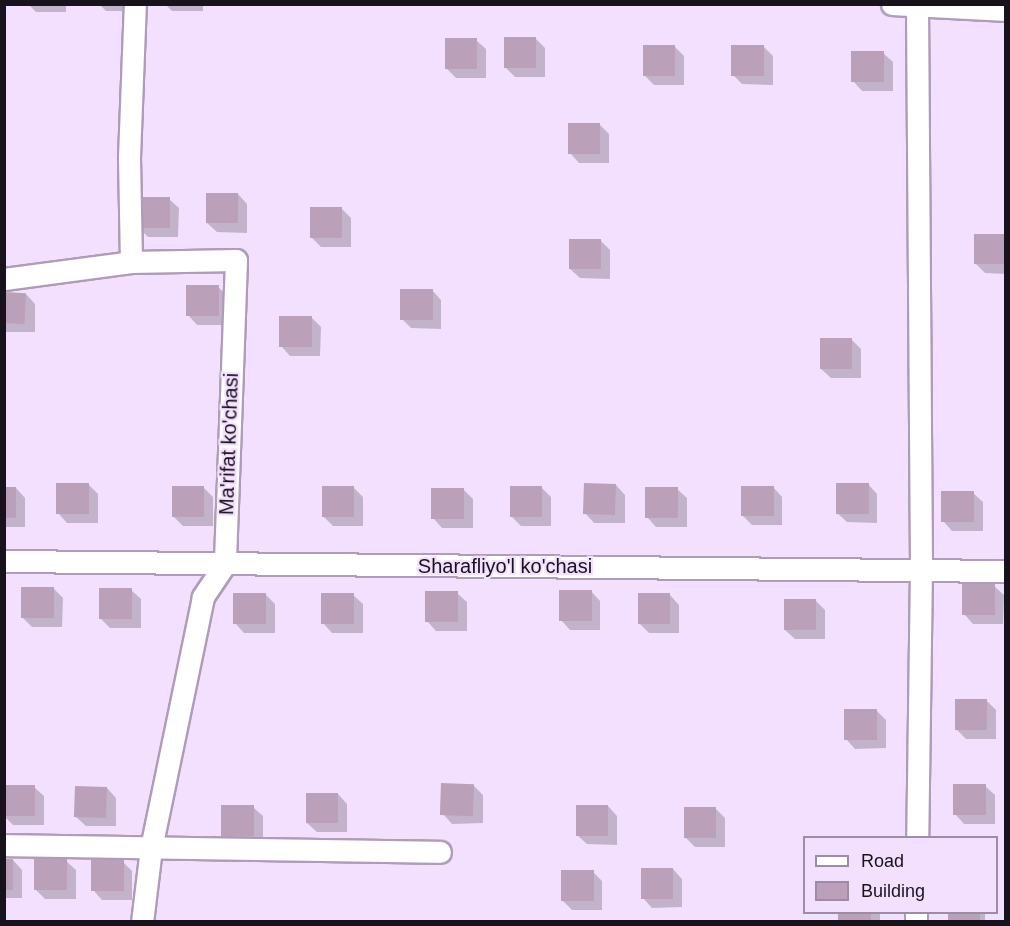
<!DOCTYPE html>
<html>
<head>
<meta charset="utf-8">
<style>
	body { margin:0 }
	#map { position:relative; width:1010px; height:926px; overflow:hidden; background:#f3e0fe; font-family:Arial,sans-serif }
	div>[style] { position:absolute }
	.shadow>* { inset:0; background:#0003; transform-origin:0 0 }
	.building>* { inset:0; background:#baa0b8; transform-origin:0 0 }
	.roads { filter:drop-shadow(2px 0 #ae9cb8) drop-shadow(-2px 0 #ae9cb8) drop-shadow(0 2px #ae9cb8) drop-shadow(0 -2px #ae9cb8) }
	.street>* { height:21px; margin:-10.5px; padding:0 10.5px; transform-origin:10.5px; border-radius:10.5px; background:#fff }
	span { translate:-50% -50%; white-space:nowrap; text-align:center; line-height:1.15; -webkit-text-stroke:4.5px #f3e0fe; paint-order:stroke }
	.street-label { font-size:20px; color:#18121c }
	.frame { position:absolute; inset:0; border:6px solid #18121c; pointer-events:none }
	.legend { position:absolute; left:803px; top:836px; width:195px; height:78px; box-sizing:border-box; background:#f3e0fe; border:2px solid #9b8ea4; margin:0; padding:8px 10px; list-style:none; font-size:18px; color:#18121c }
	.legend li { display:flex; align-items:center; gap:12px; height:30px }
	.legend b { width:30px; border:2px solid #9b8ea4 }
</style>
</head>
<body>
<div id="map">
	<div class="shadow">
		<i style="clip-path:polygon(28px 4px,66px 4px,66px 12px,36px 12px)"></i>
		<i style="clip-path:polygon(99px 4px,136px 4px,136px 11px,106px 11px)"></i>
		<i style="clip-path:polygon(165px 4px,203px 4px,203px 11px,172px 11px)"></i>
		<i style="clip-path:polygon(535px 38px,545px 48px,545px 77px,515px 77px,505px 67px)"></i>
		<i style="clip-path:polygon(476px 40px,486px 49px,486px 78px,456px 78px,446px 68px)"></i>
		<i style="clip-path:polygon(763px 46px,773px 56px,773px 85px,742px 84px,733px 75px)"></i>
		<i style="clip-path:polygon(675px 47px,684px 56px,684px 85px,654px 85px,644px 75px)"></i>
		<i style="clip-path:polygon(883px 53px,893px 62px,893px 91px,862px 91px,853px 81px)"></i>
		<i style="clip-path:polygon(600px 125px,609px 134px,609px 163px,579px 163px,570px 153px)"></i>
		<i style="clip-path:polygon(238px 194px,247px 204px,247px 233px,217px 232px,207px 223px)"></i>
		<i style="clip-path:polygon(169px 199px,179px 208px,178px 237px,148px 237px,138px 227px)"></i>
		<i style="clip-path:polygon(342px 209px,351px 218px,351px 247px,321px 247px,311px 237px)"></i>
		<i style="clip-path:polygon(1006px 235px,1006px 274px,985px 273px,976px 264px)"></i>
		<i style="clip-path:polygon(600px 240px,610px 250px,610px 279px,580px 278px,570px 269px)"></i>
		<i style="clip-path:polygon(218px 287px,228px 296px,228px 325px,197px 325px,188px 315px)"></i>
		<i style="clip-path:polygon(432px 290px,441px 300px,441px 329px,411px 328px,402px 319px)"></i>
		<i style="clip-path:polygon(4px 294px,26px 294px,35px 304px,35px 332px,4px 332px)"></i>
		<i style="clip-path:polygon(311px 317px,321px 327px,320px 356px,290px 356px,281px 346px)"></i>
		<i style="clip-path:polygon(852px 340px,861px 349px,861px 378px,831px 378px,821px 369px)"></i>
		<i style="clip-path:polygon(88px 484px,98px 494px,98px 523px,67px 523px,58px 513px)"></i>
		<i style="clip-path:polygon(868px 484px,877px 494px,877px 523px,847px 522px,837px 513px)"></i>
		<i style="clip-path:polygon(616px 485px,625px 495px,625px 523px,594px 523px,585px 513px)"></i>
		<i style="clip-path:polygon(773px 487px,782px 497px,782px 525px,752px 525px,743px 516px)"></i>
		<i style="clip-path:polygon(4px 488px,16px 488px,25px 498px,25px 527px,4px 527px)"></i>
		<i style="clip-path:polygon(204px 488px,213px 497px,213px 526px,183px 526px,173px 516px)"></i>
		<i style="clip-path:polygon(354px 488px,363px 497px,363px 526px,333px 526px,323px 516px)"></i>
		<i style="clip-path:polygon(542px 488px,551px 497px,551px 526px,521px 526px,511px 516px)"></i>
		<i style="clip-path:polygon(463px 489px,473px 499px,473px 528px,442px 528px,433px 518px)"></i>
		<i style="clip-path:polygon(677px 489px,687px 498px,687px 527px,656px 527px,647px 517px)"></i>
		<i style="clip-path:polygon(973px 493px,983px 502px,983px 531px,952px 531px,943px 521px)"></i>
		<i style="clip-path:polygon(994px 586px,1004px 595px,1003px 624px,973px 624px,964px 614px)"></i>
		<i style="clip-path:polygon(53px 588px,63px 598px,62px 627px,32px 627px,22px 617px)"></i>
		<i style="clip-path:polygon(131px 590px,141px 599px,141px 628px,110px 628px,101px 619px)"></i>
		<i style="clip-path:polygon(591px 591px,600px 601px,600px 630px,570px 630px,561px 620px)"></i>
		<i style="clip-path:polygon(457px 593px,467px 602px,467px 631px,436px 631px,427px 621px)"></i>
		<i style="clip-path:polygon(265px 594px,275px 604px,275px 633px,244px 633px,235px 623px)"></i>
		<i style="clip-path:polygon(353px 595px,363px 604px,363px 633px,332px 633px,323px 623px)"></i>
		<i style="clip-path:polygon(670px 595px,679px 605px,679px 633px,649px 633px,639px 623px)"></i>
		<i style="clip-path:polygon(816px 601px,825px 610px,825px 639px,795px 639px,785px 630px)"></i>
		<i style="clip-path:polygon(987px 701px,996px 710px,996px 739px,966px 739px,956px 729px)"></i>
		<i style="clip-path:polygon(876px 710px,886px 720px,886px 748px,855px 749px,846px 739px)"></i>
		<i style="clip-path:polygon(473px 785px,483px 795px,483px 823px,452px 824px,443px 814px)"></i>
		<i style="clip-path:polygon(4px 786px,34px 787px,44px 796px,44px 825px,13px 825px,4px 816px)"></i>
		<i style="clip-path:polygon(985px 786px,995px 795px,995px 824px,964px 824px,955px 814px)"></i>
		<i style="clip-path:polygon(107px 788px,116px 798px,116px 826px,86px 826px,76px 817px)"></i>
		<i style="clip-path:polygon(338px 794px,347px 804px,347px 832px,317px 832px,307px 823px)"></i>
		<i style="clip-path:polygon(608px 806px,617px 816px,617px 845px,587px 844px,577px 835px)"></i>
		<i style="clip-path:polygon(253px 807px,263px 816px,263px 845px,232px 845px,223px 835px)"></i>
		<i style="clip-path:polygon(716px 809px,725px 818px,725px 847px,695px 847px,685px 837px)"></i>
		<i style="clip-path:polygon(4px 860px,13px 860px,22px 870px,22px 898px,4px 898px)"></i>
		<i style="clip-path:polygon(66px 861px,76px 870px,76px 899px,45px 899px,36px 890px)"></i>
		<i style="clip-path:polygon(123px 862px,132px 871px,132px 900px,102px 900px,93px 890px)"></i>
		<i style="clip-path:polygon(673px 869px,682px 879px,682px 907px,652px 908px,643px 898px)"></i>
		<i style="clip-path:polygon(593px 872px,602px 881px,602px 910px,572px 910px,562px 900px)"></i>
		<i style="left:840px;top:912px;width:40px;height:10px"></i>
		<i style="left:950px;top:912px;width:35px;height:10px"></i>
	</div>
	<div class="building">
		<i style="left:504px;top:37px;width:32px;height:31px"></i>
		<i style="left:445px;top:38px;width:32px;height:31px"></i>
		<i style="left:643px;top:45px;width:32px;height:31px"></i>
		<i style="left:731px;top:45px;width:33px;height:31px"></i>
		<i style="left:851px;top:51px;width:33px;height:31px"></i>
		<i style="left:568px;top:123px;width:32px;height:31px"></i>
		<i style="left:206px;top:193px;width:32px;height:30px"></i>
		<i style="left:137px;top:197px;width:33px;height:31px"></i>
		<i style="left:310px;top:207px;width:32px;height:31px"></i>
		<i style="left:974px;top:234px;width:32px;height:30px"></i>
		<i style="left:569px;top:239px;width:32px;height:30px"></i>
		<i style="left:186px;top:285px;width:33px;height:31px"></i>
		<i style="left:400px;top:289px;width:33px;height:31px"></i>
		<i style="left:4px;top:292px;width:22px;height:31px;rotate:3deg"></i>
		<i style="left:279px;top:316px;width:33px;height:31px"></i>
		<i style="left:820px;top:338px;width:32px;height:31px"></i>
		<i style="left:56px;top:483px;width:33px;height:31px"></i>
		<i style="left:584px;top:483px;width:32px;height:31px;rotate:2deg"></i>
		<i style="left:836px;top:483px;width:33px;height:31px"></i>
		<i style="left:172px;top:486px;width:32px;height:31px"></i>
		<i style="left:322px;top:486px;width:32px;height:31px"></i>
		<i style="left:510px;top:486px;width:32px;height:31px"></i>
		<i style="left:741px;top:486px;width:33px;height:30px"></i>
		<i style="left:4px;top:487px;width:12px;height:31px"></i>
		<i style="left:645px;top:487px;width:33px;height:31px"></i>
		<i style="left:431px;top:488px;width:33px;height:31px"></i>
		<i style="left:941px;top:491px;width:33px;height:31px"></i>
		<i style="left:962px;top:584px;width:33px;height:31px"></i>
		<i style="left:21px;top:587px;width:33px;height:31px"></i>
		<i style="left:99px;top:588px;width:33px;height:31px"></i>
		<i style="left:559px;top:590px;width:33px;height:31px"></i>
		<i style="left:425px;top:591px;width:33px;height:31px"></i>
		<i style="left:233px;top:593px;width:33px;height:31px"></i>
		<i style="left:321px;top:593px;width:33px;height:31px"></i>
		<i style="left:638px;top:593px;width:32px;height:31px"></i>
		<i style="left:784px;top:599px;width:32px;height:31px"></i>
		<i style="left:955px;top:699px;width:32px;height:31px"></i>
		<i style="left:844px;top:709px;width:33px;height:31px"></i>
		<i style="left:441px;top:783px;width:33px;height:32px;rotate:2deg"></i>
		<i style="left:953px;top:784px;width:33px;height:31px"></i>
		<i style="left:4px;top:785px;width:31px;height:31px"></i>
		<i style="left:75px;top:786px;width:32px;height:31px;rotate:2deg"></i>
		<i style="left:306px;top:793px;width:32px;height:30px"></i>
		<i style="left:221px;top:805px;width:33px;height:31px"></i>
		<i style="left:576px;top:805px;width:32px;height:31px"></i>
		<i style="left:684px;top:807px;width:32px;height:31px"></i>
		<i style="left:4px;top:859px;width:9px;height:31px"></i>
		<i style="left:34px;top:859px;width:33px;height:31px"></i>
		<i style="left:91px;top:860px;width:33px;height:31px"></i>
		<i style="left:641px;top:868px;width:32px;height:31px"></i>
		<i style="left:561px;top:870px;width:33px;height:31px"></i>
		<i style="left:838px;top:912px;width:33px;height:10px"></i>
		<i style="left:948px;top:912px;width:32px;height:10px"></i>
	</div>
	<div class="roads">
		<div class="street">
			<i style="left:892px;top:4px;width:114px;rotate:3deg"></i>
			<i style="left:917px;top:6px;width:562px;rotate:89.59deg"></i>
			<i style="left:921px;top:568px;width:270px;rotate:90.8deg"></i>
			<i style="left:131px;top:262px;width:105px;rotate:-91.1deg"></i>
			<i style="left:129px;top:157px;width:153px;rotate:-87.8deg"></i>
			<i style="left:4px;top:279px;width:128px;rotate:-7.6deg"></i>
			<i style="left:131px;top:262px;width:105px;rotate:-1.1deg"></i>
			<i style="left:236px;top:260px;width:304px;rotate:92.1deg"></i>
			<i style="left:225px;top:564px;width:40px;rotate:124deg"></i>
			<i style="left:203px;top:597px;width:256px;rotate:101.7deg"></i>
			<i style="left:151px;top:848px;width:75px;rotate:96.9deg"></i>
			<i style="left:4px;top:561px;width:1002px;rotate:0.57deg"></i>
			<i style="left:4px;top:845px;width:436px;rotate:0.9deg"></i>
			<i style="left:916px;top:922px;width:10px;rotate:-90deg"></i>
		</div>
	</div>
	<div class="street-label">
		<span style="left:229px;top:444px;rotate:-88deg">Ma'rifat ko'chasi</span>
		<span style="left:505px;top:566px">Sharafliyo'l ko'chasi</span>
	</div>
	<div class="frame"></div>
	<ul class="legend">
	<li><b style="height:8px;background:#fff"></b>Road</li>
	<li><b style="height:16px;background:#baa0b8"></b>Building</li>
	</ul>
</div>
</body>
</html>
